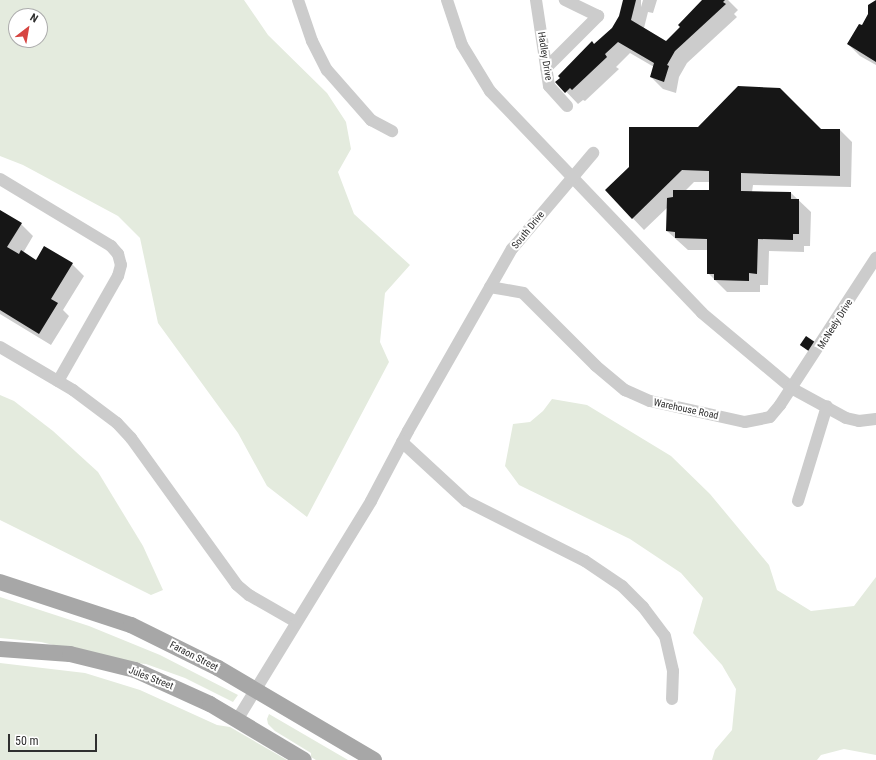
<!DOCTYPE html>
<html>
<head>
<meta charset="utf-8">
<style>
	body { margin:0 }
	#map { position:relative; width:876px; height:760px; overflow:hidden; background:#fff; font-family:"Roboto Condensed",sans-serif }
	div>[style] { position:absolute }
	.green>* { inset:0; background:#e4ebde }
	.shadow>* { inset:0; background:#0003 }
	.building>* { inset:0; background:#161616; transform-origin:0 0 }
	.minor>* { height:12px; margin:-6px; padding:0 6px; transform-origin:6px; border-radius:6px; background:#ccc }
	.major>* { height:16px; margin:-8px; padding:0 8px; transform-origin:8px; border-radius:8px; background:#a7a7a7 }
	span { translate:-50% -50%; white-space:nowrap; text-align:center; line-height:1.15; -webkit-text-stroke:4px #fff; paint-order:stroke }
	.street-label { font-size:10px; color:#2f2f2f }
	.north { position:absolute; left:8px; top:8px; width:40px; height:40px; box-sizing:border-box; background:#fff; border:1px solid #acacac; border-radius:50%; rotate:31deg; font-size:11px; font-weight:700; line-height:16px; text-align:center; color:#2f2f2f }
	.north::after { content:''; display:block; margin:auto; width:14px; height:18px; background:#d64541; clip-path:polygon(50% 0,100% 100%,50% 72%,0 100%) }
	.scale { position:absolute; left:8px; top:734px; width:89px; height:18px; box-sizing:border-box; border:2px solid #2f2f2f; border-top:0; padding-left:5px; font-size:12px; line-height:14px; white-space:nowrap; color:#2f2f2f; -webkit-text-stroke:3px #fff; paint-order:stroke }
</style>
</head>
<body>
<div id="map">
	<div class="green">
		<i style="clip-path:polygon(evenodd,0 0,244px 0,268px 35px,327px 93px,346px 122px,351px 149px,338px 172px,354px 214px,410px 265px,385px 293px,380px 342px,389px 362px,307px 517px,267px 486px,238px 433px,158px 323px,140px 238px,118px 216px,23px 165px,0 156px,0 0,16px 16px,40px 16px,40px 40px,16px 40px,16px 16px)"></i>
		<i style="clip-path:polygon(0 395px,14px 401px,53px 431px,98px 472px,143px 546px,163px 590px,151px 595px,0 520px)"></i>
		<i style="clip-path:polygon(552px 399px,587px 405px,671px 456px,710px 494px,769px 565px,777px 590px,811px 611px,854px 606px,876px 577px,876px 755px,844px 749px,821px 755px,817px 760px,712px 760px,715px 750px,732px 730px,736px 689px,722px 665px,693px 633px,703px 598px,681px 573px,630px 539px,519px 485px,505px 466px,513px 424px,530px 422px,543px 411px)"></i>
		<i style="clip-path:polygon(0 597px,89px 626px,160px 655px,238px 695px,233px 702px,185px 678px,146px 664px,124px 662px,41px 642px,0 638px)"></i>
		<i style="clip-path:polygon(0 663px,85px 673px,140px 690px,217px 725px,230px 727px,287px 760px,0 760px)"></i>
		<i style="clip-path:polygon(269px 714px,348px 760px,316px 760px,311px 757px,311px 753px,275px 731px,268px 724px,267px 719px)"></i>
	</div>
	<div class="shadow">
		<i style="clip-path:polygon(624px 0,641px 0,641px 7px,643px 0,657px 0,653px 13px,648px 12px,644px 28px,666px 42px,704px 0,728px 0,738px 10px,734px 14px,737px 17px,687px 63px,679px 77px,676px 93px,663px 89px,651px 77px,654px 67px,630px 53px,616px 67px,619px 69px,585px 101px,583px 100px,578px 104px,557px 82px,612px 28px,620px 16px)"></i>
		<i style="clip-path:polygon(876px 1px,876px 65px,860px 56px,848px 44px,862px 27px)"></i>
		<i style="clip-path:polygon(evenodd,820px 130px,840px 130px,852px 142px,851px 187px,753px 185px,752px 192px,791px 193px,811px 212px,810px 246px,804px 246px,804px 252px,769px 251px,768px 285px,760px 285px,760px 292px,727px 292px,708px 273px,708px 250px,688px 250px,667px 231px,668px 207px,644px 230px,606px 190px,820px 130px,694px 182px,710px 182px,710px 191px,685px 191px,694px 182px)"></i>
		<i style="clip-path:polygon(0 211px,21px 224px,33px 236px,23px 253px,37px 261px,72px 264px,84px 276px,63px 310px,69px 316px,51px 345px,0 314px)"></i>
	</div>
	<div class="building">
		<i style="clip-path:polygon(623px 0,636px 0,631px 20px,666px 41px,680px 27px,678px 25px,702px 0,725px 0,723px 2px,726px 4px,675px 51px,667px 65px,669px 66px,664px 82px,650px 77px,654px 63px,618px 42px,605px 54px,607px 57px,572px 90px,570px 88px,565px 93px,555px 82px,560px 78px,558px 76px,592px 41px,594px 44px,612px 28px,619px 16px)"></i>
		<i style="clip-path:polygon(876px 0,876px 62px,847px 44px,859px 24px,862px 25px,868px 14px,868px 5px)"></i>
		<i style="clip-path:polygon(738px 86px,780px 88px,821px 129px,840px 129px,840px 176px,741px 173px,741px 191px,791px 192px,791px 199px,799px 199px,799px 234px,793px 234px,793px 240px,758px 239px,757px 274px,749px 273px,749px 281px,714px 280px,714px 274px,707px 274px,707px 239px,675px 238px,675px 232px,666px 231px,667px 198px,673px 197px,673px 190px,709px 190px,709px 171px,682px 170px,632px 219px,605px 190px,629px 167px,629px 127px,698px 127px)"></i>
		<i style="clip-path:polygon(0 210px,22px 223px,7px 247px,19px 254px,21px 250px,36px 260px,44px 246px,73px 263px,51px 299px,58px 303px,39px 334px,0 310px)"></i>
		<i style="left:806px;top:336px;width:11px;height:11px;rotate:34deg"></i>
	</div>
	<div class="minor">
		<i style="left:298px;top:0;width:43px;rotate:71.1deg"></i>
		<i style="left:312px;top:41px;width:33px;rotate:63deg"></i>
		<i style="left:327px;top:70px;width:67px;rotate:48.7deg"></i>
		<i style="left:371px;top:120px;width:24px;rotate:28deg"></i>
		<i style="left:447px;top:0;width:47px;rotate:71.6deg"></i>
		<i style="left:462px;top:45px;width:54px;rotate:58.7deg"></i>
		<i style="left:490px;top:91px;width:307px;rotate:46.3deg"></i>
		<i style="left:702px;top:313px;width:119px;rotate:39.9deg"></i>
		<i style="left:793px;top:389px;width:60px;rotate:28.7deg"></i>
		<i style="left:846px;top:418px;width:13px;rotate:13deg"></i>
		<i style="left:859px;top:421px;width:17px;rotate:-7deg"></i>
		<i style="left:536px;top:0;width:87px;rotate:81.4deg"></i>
		<i style="left:549px;top:86px;width:27px;rotate:48deg"></i>
		<i style="left:546px;top:68px;width:74px;rotate:-45deg"></i>
		<i style="left:598px;top:16px;width:37px;rotate:-154deg"></i>
		<i style="left:0;top:179px;width:130px;rotate:31.1deg"></i>
		<i style="left:111px;top:246px;width:11px;rotate:49deg"></i>
		<i style="left:118px;top:254px;width:11px;rotate:75deg"></i>
		<i style="left:121px;top:265px;width:11px;rotate:105deg"></i>
		<i style="left:118px;top:276px;width:121px;rotate:119.7deg"></i>
		<i style="left:490px;top:287px;width:34px;rotate:10deg"></i>
		<i style="left:523px;top:293px;width:103px;rotate:45deg"></i>
		<i style="left:596px;top:366px;width:38px;rotate:40deg"></i>
		<i style="left:625px;top:390px;width:27px;rotate:24deg"></i>
		<i style="left:650px;top:401px;width:97px;rotate:12.5deg"></i>
		<i style="left:745px;top:422px;width:25px;rotate:-11deg"></i>
		<i style="left:770px;top:417px;width:16px;rotate:-50deg"></i>
		<i style="left:780px;top:405px;width:176px;rotate:-56.9deg"></i>
		<i style="left:0;top:347px;width:85px;rotate:30.5deg"></i>
		<i style="left:73px;top:390px;width:55px;rotate:36.9deg"></i>
		<i style="left:117px;top:423px;width:21px;rotate:47deg"></i>
		<i style="left:131px;top:438px;width:181px;rotate:54.2deg"></i>
		<i style="left:237px;top:585px;width:16px;rotate:40deg"></i>
		<i style="left:249px;top:595px;width:54px;rotate:29.9deg"></i>
		<i style="left:402px;top:442px;width:87px;rotate:42.7deg"></i>
		<i style="left:466px;top:501px;width:133px;rotate:26.8deg"></i>
		<i style="left:585px;top:561px;width:45px;rotate:34deg"></i>
		<i style="left:622px;top:586px;width:30px;rotate:45deg"></i>
		<i style="left:643px;top:607px;width:36px;rotate:53deg"></i>
		<i style="left:665px;top:636px;width:36px;rotate:77deg"></i>
		<i style="left:673px;top:671px;width:28px;rotate:92deg"></i>
		<i style="left:798px;top:501px;width:99px;rotate:-73deg"></i>
		<i style="left:237px;top:720px;width:257px;rotate:-58.5deg"></i>
		<i style="left:371px;top:501px;width:79px;rotate:-62.1deg"></i>
		<i style="left:408px;top:431px;width:210px;rotate:-60.3deg"></i>
		<i style="left:512px;top:249px;width:126px;rotate:-49.8deg"></i>
	</div>
	<div class="major">
		<i style="left:0;top:582px;width:138px;rotate:18.2deg"></i>
		<i style="left:131px;top:625px;width:97px;rotate:26.3deg"></i>
		<i style="left:218px;top:668px;width:181px;rotate:30.5deg"></i>
		<i style="left:0;top:649px;width:70px;rotate:4.1deg"></i>
		<i style="left:70px;top:654px;width:67px;rotate:13.8deg"></i>
		<i style="left:135px;top:670px;width:82px;rotate:24.4deg"></i>
		<i style="left:210px;top:704px;width:109px;rotate:30.8deg"></i>
	</div>
	<div class="street-label">
		<span style="left:545px;top:56px;rotate:81deg">Hadley Drive</span>
		<span style="left:528px;top:230px;rotate:-51deg">South Drive</span>
		<span style="left:835px;top:324px;rotate:-58deg">McNeely Drive</span>
		<span style="left:686px;top:409px;rotate:12deg">Warehouse Road</span>
		<span style="left:194px;top:656px;rotate:27deg">Faraon Street</span>
		<span style="left:151px;top:678px;rotate:21deg">Jules Street</span>
	</div>
	<div class="north">N</div>
	<div class="scale">50 m</div>
</div>
</body>
</html>
